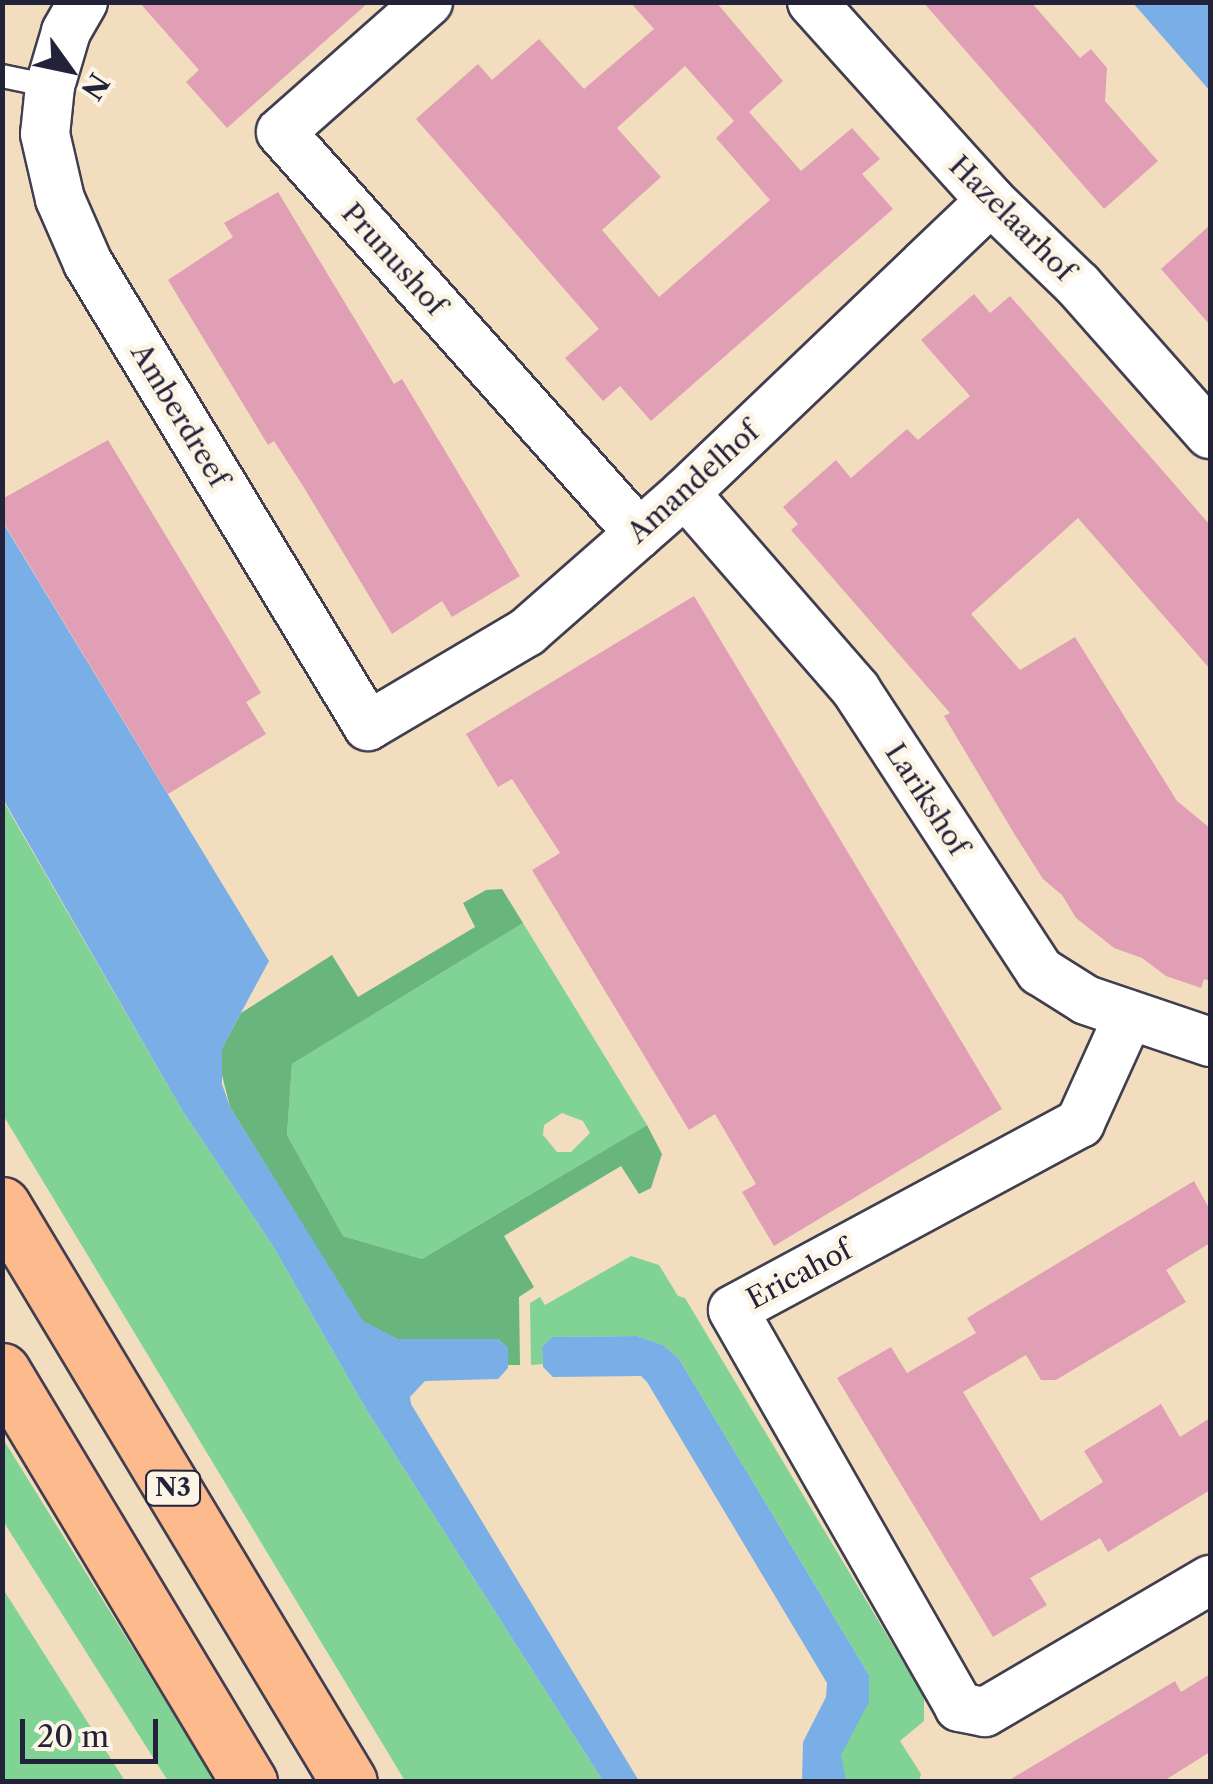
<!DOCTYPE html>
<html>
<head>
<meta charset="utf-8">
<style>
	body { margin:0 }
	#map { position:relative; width:1213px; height:1784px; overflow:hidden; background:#f2debf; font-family:"Libre Caslon Text",serif }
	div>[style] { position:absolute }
	.green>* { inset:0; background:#80d395 }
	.forest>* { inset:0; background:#68b57e }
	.water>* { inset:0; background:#7aaee7 }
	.building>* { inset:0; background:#e09fb5 }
	.roads { filter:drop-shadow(2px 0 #413e4f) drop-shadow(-2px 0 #413e4f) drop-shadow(0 2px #413e4f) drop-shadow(0 -2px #413e4f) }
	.service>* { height:22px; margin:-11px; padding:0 11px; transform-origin:11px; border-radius:11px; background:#fff }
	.minor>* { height:48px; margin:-24px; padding:0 24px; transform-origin:24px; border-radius:24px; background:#fff }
	.primary>* { height:55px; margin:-27.5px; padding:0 27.5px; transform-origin:27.5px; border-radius:27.5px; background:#fcba8d }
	span { translate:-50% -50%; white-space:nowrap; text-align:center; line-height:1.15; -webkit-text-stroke:10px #fcf5e5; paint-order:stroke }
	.shield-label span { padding:2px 8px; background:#fcf5e5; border:2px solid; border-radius:8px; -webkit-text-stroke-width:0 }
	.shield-label { font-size:25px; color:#22223b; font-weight:700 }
	.street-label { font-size:28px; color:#22223b }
	.frame { position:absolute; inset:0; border:5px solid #22223b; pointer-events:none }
	.north { position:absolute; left:20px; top:20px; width:100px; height:100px; -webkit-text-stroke:8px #fcf5e5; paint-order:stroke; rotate:123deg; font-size:28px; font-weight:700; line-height:40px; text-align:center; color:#22223b }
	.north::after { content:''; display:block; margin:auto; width:35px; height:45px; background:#22223b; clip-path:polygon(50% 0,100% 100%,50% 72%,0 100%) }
	.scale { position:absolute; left:20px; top:1719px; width:138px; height:45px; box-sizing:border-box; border:5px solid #22223b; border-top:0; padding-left:12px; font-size:30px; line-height:35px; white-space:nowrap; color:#22223b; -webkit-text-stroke:8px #fcf5e5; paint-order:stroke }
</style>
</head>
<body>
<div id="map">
	<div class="green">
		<i style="clip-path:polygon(2px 799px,182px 1110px,273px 1246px,366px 1409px,603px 1781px,405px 1781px,3px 1115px)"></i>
		<i style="clip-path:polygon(evenodd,523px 923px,647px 1125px,422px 1259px,343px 1236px,287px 1135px,292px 1064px,523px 923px,562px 1113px,583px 1121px,590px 1133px,571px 1152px,557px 1152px,543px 1135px,544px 1125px,562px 1113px)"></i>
		<i style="clip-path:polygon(631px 1256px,659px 1265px,678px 1296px,685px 1298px,924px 1697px,924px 1721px,900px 1741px,921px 1774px,919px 1781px,846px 1781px,843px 1776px,841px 1755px,869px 1675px,679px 1359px,663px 1345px,637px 1336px,552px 1337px,542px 1347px,543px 1364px,531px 1365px,530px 1303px,540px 1297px,545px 1305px)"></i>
		<i style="clip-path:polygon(3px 1439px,215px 1781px,168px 1781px,3px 1521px)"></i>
		<i style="clip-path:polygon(3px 1589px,125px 1781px,3px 1781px)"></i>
	</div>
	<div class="forest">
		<i style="clip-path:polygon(502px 889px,523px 923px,292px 1064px,287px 1135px,343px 1236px,422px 1259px,647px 1125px,662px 1154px,651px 1188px,639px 1194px,621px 1166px,504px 1236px,534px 1287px,519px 1297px,520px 1365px,508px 1365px,508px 1348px,498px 1339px,397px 1339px,362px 1321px,230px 1107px,221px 1071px,222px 1048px,241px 1013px,332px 955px,358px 997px,475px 927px,463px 903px,486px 890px)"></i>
	</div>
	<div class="water">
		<i style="clip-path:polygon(1133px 3px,1209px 3px,1210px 91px)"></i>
		<i style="clip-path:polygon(2px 521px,269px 961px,222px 1048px,222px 1084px,230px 1107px,363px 1321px,397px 1339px,498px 1339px,508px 1348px,508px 1368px,498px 1379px,425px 1381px,410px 1397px,411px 1404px,639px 1781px,603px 1781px,366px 1409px,273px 1246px,182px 1110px,3px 799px)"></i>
		<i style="clip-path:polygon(637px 1336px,663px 1345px,679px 1359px,869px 1675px,869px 1702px,841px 1755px,846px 1781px,802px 1781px,803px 1742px,826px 1697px,827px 1683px,647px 1382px,641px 1376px,553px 1377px,543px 1367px,542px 1347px,552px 1337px)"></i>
	</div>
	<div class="building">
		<i style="clip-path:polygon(139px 2px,369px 2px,227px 128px,186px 82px,199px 70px)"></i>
		<i style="clip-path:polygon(evenodd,630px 2px,716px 2px,783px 81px,749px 112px,801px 171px,852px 128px,880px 159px,862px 174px,893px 209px,651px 421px,620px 386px,603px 401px,565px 358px,599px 329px,416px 119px,478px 64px,492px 80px,539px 39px,584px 89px,654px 29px,630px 2px,685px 66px,734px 121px,716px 138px,770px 200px,659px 297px,602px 230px,661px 177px,617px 128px,685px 66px)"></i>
		<i style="clip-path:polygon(923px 2px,1031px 2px,1080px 58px,1091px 49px,1107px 68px,1105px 101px,1158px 161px,1104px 209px)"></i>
		<i style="clip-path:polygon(278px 192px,394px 384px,402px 379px,520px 576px,452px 617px,442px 601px,392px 634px,303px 486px,274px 441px,268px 445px,168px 280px,233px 237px,224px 223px)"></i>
		<i style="clip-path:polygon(1210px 225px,1210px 325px,1161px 269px)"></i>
		<i style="clip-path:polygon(974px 294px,990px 313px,1010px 296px,1210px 525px,1210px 669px,1078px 518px,971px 614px,1020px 670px,1075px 637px,1177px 801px,1210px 828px,1210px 981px,1204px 979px,1201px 988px,1166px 976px,1142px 958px,1114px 948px,1076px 918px,1062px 895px,1043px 879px,1015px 835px,944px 716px,950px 713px,791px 530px,798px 524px,783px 507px,836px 460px,851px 478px,907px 429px,918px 440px,970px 396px,921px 340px)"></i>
		<i style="clip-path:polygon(108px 440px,261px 693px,246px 702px,266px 734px,168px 794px,2px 520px,2px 499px)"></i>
		<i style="clip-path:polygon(694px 596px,1002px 1109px,774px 1246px,742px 1192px,756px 1184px,715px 1114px,689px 1130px,532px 870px,560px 853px,512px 779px,498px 787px,466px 734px)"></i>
		<i style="clip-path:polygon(1194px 1181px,1210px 1210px,1210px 1243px,1166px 1270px,1186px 1302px,1056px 1380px,1041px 1380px,1026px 1355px,963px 1392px,1041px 1521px,1103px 1482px,1084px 1451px,1161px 1404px,1180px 1437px,1210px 1418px,1210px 1490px,1108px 1552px,1100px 1538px,1030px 1578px,1047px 1605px,993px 1637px,837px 1378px,891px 1347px,907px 1373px,976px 1333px,967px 1318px)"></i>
		<i style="clip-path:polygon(1210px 1674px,1210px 1752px,1162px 1782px,1006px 1782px,1175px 1681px,1181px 1692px)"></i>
	</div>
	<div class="roads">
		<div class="service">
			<i style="left:2px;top:76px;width:49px;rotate:11.8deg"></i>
		</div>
		<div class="minor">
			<i style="left:83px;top:2px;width:34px;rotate:120deg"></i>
			<i style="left:66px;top:32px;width:56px;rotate:106.5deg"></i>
			<i style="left:50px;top:86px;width:48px;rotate:95.9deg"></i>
			<i style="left:45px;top:134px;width:67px;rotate:77deg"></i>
			<i style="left:60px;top:199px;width:70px;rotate:66.4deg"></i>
			<i style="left:88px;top:263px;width:541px;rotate:58.84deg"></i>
			<i style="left:368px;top:726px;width:185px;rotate:-30.6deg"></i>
			<i style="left:527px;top:632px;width:210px;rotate:-41.3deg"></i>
			<i style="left:685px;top:493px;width:423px;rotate:-43.7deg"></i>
			<i style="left:428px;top:2px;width:196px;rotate:138.5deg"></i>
			<i style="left:281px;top:132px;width:538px;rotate:48.24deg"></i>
			<i style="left:812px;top:2px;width:268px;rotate:48deg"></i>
			<i style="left:991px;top:201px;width:121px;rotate:44deg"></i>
			<i style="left:1078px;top:285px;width:199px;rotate:48.5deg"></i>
			<i style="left:685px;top:493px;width:261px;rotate:49deg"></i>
			<i style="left:856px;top:690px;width:336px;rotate:56.8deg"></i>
			<i style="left:1040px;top:971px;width:54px;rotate:32.2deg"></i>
			<i style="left:1086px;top:1000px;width:131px;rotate:18.7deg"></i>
			<i style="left:1129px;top:1015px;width:119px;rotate:114.4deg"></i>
			<i style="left:1080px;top:1123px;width:394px;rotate:151.7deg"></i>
			<i style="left:733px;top:1310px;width:457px;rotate:60.3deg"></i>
			<i style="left:959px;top:1707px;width:26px;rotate:11deg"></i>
			<i style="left:985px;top:1712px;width:261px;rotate:-30.4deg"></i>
		</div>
		<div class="primary">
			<i style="left:2px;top:1205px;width:673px;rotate:58.98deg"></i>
			<i style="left:2px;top:1371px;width:480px;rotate:59deg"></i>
		</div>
	</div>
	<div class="shield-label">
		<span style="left:173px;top:1488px">N3</span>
	</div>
	<div class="street-label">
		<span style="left:1012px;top:218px;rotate:45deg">Hazelaarhof</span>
		<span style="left:394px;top:259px;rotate:48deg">Prunushof</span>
		<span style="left:180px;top:415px;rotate:59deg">Amberdreef</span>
		<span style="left:693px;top:482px;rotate:-42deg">Amandelhof</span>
		<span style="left:927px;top:799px;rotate:57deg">Larikshof</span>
		<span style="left:799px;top:1274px;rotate:-28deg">Ericahof</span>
	</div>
	<div class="frame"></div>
	<div class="north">N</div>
	<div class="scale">20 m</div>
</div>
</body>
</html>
